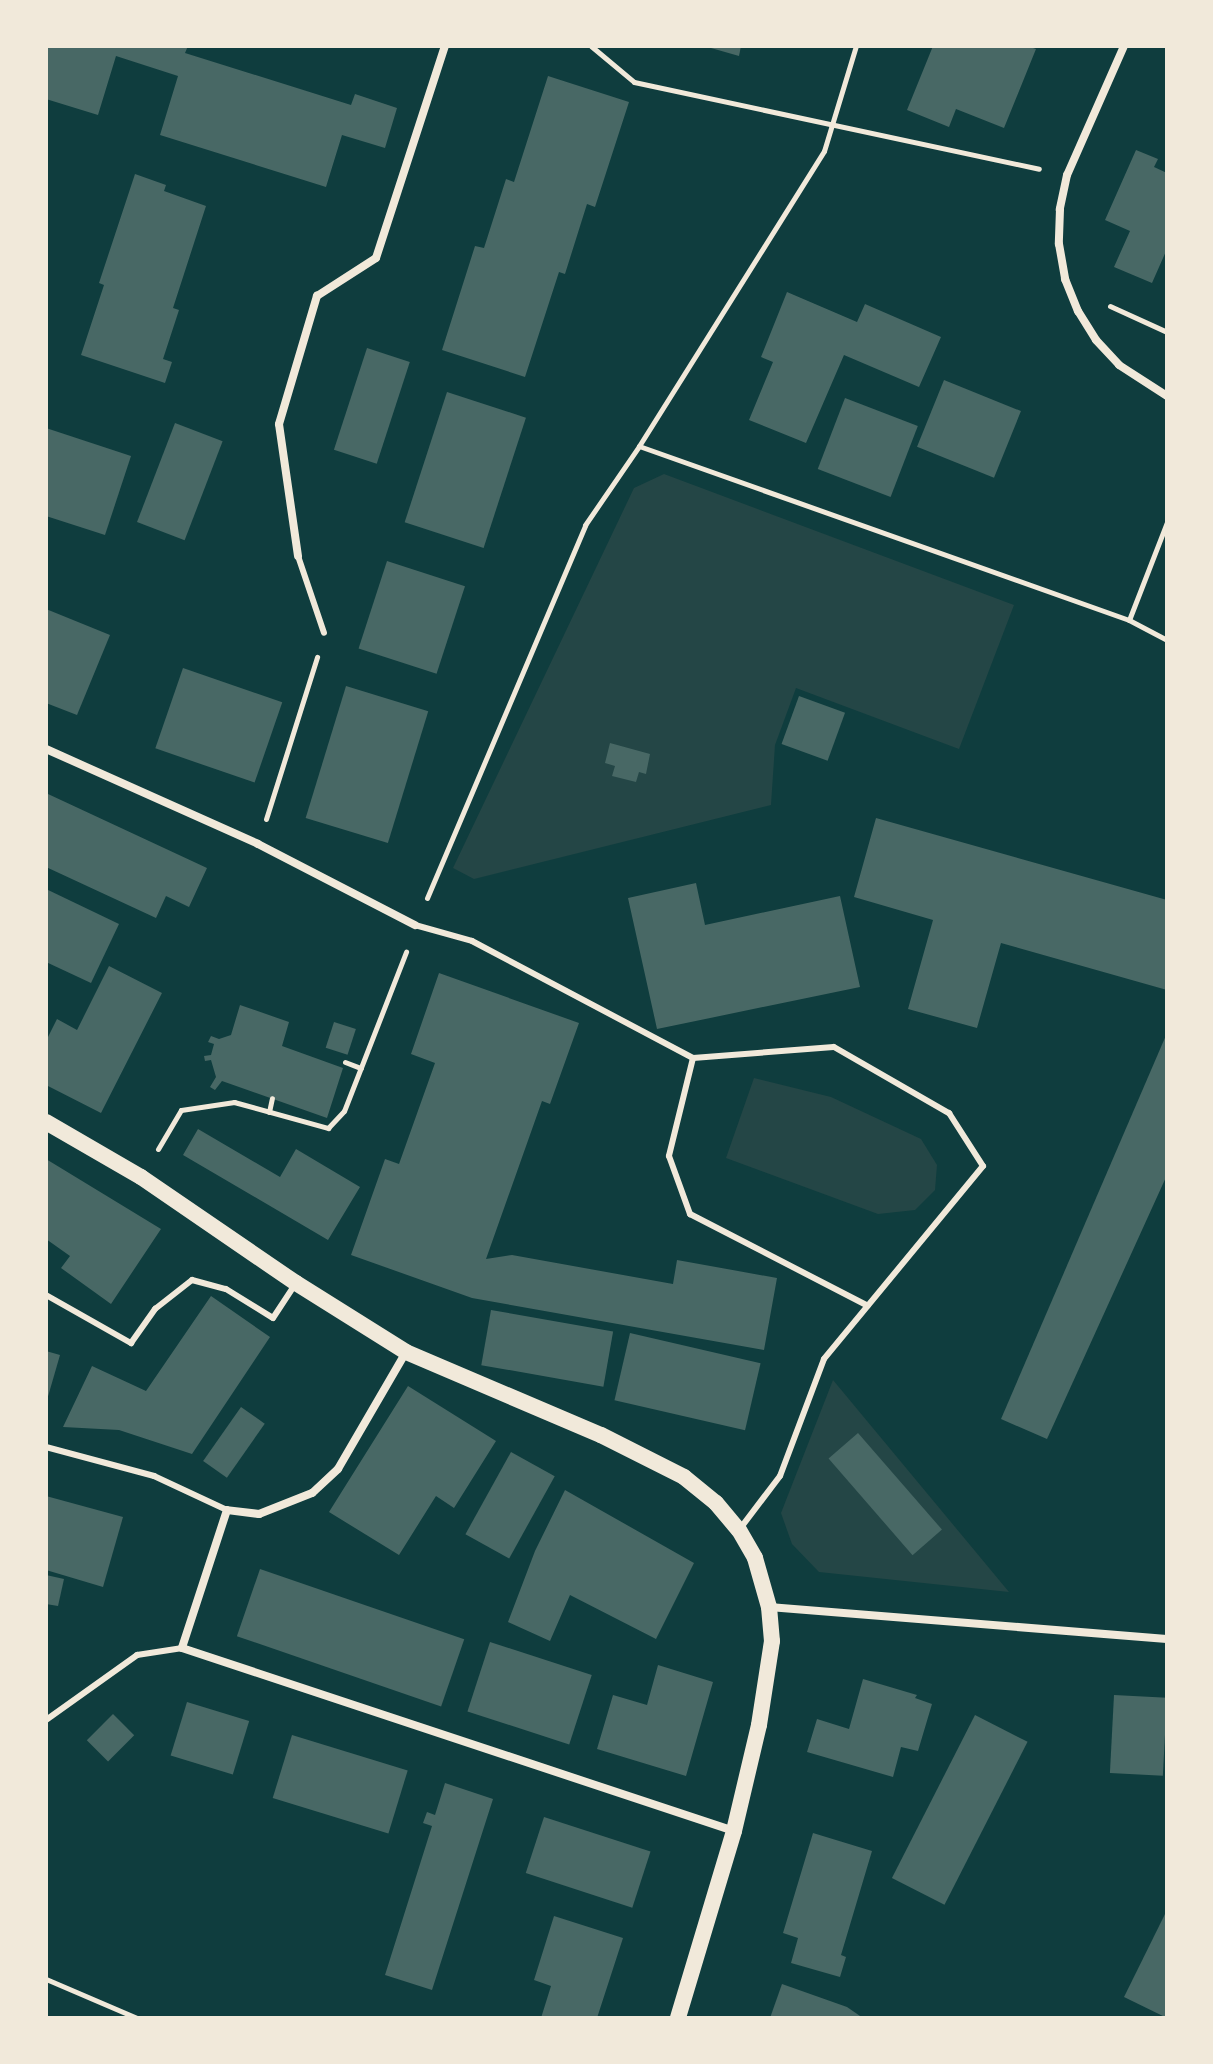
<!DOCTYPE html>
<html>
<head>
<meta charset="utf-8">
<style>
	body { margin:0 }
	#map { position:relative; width:1213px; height:2064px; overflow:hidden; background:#0f3d3e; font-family:"Crimson Pro",serif }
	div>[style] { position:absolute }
	.green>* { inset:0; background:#244646 }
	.building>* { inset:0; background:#486865; transform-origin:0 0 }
	.path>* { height:5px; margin:-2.5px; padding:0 2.5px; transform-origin:2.5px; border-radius:2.5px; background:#f1e9da }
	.service>* { height:6px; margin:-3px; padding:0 3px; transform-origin:3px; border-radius:3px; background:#f1e9da }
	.minor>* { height:8px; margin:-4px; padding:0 4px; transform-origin:4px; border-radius:4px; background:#f1e9da }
	.secondary>* { height:16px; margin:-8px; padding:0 8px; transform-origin:8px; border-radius:8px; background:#f1e9da }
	span { translate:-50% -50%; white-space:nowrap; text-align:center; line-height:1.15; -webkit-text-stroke:6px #f1e9da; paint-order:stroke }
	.frame { position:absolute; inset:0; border:48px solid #f1e9da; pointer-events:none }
</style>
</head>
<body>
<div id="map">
	<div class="green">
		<i style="clip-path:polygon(664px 474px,1014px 605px,959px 749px,796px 688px,775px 745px,771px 805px,474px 879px,453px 868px,634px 488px)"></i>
		<i style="clip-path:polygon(754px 1078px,831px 1097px,921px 1139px,937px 1165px,935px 1190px,915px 1210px,878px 1214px,726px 1158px)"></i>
		<i style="clip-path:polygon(833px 1380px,1009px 1592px,819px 1572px,792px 1544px,781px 1513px)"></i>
	</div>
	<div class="building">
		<i style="clip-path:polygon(46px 46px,188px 46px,185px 53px,351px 105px,355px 94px,397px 108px,385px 148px,342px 135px,326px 187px,160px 135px,178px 76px,116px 56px,98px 115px,46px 99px)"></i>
		<i style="clip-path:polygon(704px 46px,741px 46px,739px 56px)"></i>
		<i style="clip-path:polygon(933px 46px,1027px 46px,1036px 49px,1004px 128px,956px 109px,949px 127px,907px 110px)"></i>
		<i style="clip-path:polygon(548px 76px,629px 102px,595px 207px,587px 204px,565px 274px,559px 272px,525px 377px,442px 350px,475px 246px,484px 248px,506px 179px,514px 182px)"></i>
		<i style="clip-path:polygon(1136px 150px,1158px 159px,1154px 167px,1167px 173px,1167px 249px,1152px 283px,1114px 267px,1130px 231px,1105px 220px)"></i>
		<i style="clip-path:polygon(135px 174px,166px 185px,164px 191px,206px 206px,173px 308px,179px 310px,163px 359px,172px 362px,165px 383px,81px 355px,104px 285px,99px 283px)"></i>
		<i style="clip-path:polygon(787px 292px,857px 322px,865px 304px,941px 337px,919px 387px,844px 355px,806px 443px,749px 420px,773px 362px,761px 357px)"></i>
		<i style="left:367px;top:348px;width:45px;height:107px;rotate:18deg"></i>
		<i style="left:944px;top:380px;width:83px;height:72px;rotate:22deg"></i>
		<i style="left:447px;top:392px;width:83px;height:137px;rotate:18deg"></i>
		<i style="left:845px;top:398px;width:78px;height:76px;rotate:21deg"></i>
		<i style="left:175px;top:423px;width:51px;height:106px;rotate:21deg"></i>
		<i style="clip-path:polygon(46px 428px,131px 456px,105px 535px,46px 516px)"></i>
		<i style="left:387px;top:561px;width:82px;height:92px;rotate:18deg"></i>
		<i style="clip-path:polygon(46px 609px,110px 635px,77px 715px,46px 703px)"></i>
		<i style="left:183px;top:668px;width:105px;height:85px;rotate:19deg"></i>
		<i style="left:346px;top:686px;width:86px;height:138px;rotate:17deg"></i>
		<i style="left:799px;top:696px;width:49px;height:51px;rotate:20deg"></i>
		<i style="clip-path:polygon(610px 743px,650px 754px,646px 774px,639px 772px,636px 782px,612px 776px,615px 766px,605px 763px)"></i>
		<i style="clip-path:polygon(48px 794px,207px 868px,189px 907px,166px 896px,156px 918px,46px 867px)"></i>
		<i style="clip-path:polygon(876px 818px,1167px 900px,1167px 990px,1001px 943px,977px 1028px,908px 1009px,933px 920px,854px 897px)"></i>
		<i style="clip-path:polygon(696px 883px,705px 925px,840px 896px,860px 987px,657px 1029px,628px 898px)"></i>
		<i style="clip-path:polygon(46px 889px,119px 924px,91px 983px,46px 962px)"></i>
		<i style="clip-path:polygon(109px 966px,162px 993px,101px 1113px,46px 1085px,46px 1041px,57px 1019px,77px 1030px)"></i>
		<i style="clip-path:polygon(439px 973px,579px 1023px,550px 1104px,542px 1101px,486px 1259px,512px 1255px,673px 1284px,677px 1260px,777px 1278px,764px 1350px,472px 1298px,351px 1255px,385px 1159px,399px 1164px,435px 1063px,411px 1054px)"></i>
		<i style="clip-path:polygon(240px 1005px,289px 1022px,282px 1046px,343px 1068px,327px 1118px,222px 1081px,215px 1090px,210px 1087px,216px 1077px,211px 1060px,205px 1061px,204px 1056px,211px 1055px,214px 1044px,208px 1042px,211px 1036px,219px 1039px,231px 1035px)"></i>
		<i style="left:334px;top:1022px;width:23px;height:27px;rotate:18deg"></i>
		<i style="clip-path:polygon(1167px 1033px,1167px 1175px,1047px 1439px,1001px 1419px)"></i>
		<i style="clip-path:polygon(198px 1129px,280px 1177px,296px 1149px,360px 1187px,328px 1240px,183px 1155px)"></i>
		<i style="clip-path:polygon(46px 1159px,161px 1229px,111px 1304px,61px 1268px,70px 1256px,46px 1239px)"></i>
		<i style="clip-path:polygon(211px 1296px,270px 1337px,192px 1454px,119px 1430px,63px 1427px,92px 1366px,146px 1391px)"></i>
		<i style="left:491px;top:1310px;width:124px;height:56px;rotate:10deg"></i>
		<i style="left:630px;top:1333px;width:134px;height:69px;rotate:13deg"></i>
		<i style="clip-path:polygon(46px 1351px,60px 1355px,47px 1400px,46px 1400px)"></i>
		<i style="clip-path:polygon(408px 1386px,496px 1441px,454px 1508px,436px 1496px,399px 1555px,329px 1512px)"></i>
		<i style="left:241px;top:1407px;width:29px;height:66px;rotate:35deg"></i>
		<i style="left:858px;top:1433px;width:128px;height:39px;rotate:49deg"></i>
		<i style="left:511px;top:1452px;width:50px;height:94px;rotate:29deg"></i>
		<i style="clip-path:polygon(565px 1490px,694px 1563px,656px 1639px,570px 1595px,550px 1641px,508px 1622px,535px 1551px)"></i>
		<i style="clip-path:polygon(46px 1496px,123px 1517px,103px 1587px,46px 1570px)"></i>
		<i style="left:260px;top:1569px;width:216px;height:71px;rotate:19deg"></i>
		<i style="clip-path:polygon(46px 1575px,64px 1579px,58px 1606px,46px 1604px)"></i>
		<i style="left:490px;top:1642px;width:107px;height:73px;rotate:18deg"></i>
		<i style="clip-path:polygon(658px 1665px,713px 1682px,686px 1776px,597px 1749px,613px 1695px,647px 1705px)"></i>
		<i style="clip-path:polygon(863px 1679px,917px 1695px,915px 1698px,932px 1704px,918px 1751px,901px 1747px,893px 1777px,807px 1752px,817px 1719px,849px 1729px)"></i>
		<i style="left:1114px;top:1695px;width:53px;height:78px;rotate:3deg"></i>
		<i style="left:187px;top:1702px;width:65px;height:56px;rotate:17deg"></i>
		<i style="left:113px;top:1714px;width:30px;height:37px;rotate:45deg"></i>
		<i style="left:975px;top:1715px;width:59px;height:183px;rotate:27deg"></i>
		<i style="left:292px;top:1735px;width:121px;height:66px;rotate:17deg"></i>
		<i style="clip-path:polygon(445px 1783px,493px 1799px,432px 1990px,385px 1975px,432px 1826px,423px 1823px,427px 1812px,435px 1815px)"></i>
		<i style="left:544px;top:1817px;width:112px;height:59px;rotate:18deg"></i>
		<i style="clip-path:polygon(813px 1833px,872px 1851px,841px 1955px,846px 1957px,840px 1977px,791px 1963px,798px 1938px,783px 1933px)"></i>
		<i style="clip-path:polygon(1167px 1910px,1167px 2018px,1124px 1997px)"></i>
		<i style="clip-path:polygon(554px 1916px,623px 1938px,597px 2018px,541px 2018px,551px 1986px,534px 1980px)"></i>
		<i style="clip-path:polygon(782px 1984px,847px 2007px,863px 2018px,770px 2018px)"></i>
	</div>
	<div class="path">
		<i style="left:591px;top:46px;width:56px;rotate:39.9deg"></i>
		<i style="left:634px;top:82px;width:414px;rotate:12.1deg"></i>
		<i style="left:1110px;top:306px;width:63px;rotate:24.5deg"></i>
		<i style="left:639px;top:446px;width:520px;rotate:19.55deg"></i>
		<i style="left:1129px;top:620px;width:43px;rotate:27.8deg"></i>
		<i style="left:1129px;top:620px;width:105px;rotate:-68.8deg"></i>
		<i style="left:266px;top:819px;width:170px;rotate:-72.5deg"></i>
		<i style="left:427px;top:898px;width:405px;rotate:-67deg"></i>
		<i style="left:585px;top:525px;width:96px;rotate:-55.6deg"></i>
		<i style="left:639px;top:446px;width:348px;rotate:-57.9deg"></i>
		<i style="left:824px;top:151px;width:110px;rotate:-73.1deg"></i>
		<i style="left:345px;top:1062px;width:17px;rotate:21deg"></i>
		<i style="left:269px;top:1112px;width:14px;rotate:-78deg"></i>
		<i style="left:158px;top:1149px;width:45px;rotate:-59.5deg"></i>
		<i style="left:181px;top:1110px;width:54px;rotate:-8.6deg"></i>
		<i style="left:234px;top:1102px;width:98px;rotate:15.5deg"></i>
		<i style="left:328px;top:1128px;width:23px;rotate:-47deg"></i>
		<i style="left:344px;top:1111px;width:171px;rotate:-68.7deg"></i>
		<i style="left:46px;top:1979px;width:99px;rotate:23.2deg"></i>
	</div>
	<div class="service">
		<i style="left:298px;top:556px;width:81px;rotate:71.3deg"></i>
		<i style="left:415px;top:925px;width:59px;rotate:15.7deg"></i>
		<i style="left:472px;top:941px;width:250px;rotate:27.9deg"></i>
		<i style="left:693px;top:1058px;width:141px;rotate:-4.5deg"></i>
		<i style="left:834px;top:1047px;width:133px;rotate:29.9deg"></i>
		<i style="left:949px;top:1113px;width:63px;rotate:57.3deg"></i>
		<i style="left:983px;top:1166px;width:250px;rotate:129.5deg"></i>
		<i style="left:824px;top:1359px;width:125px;rotate:110.6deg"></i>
		<i style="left:780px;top:1476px;width:68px;rotate:127.2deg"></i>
		<i style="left:693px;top:1058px;width:101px;rotate:103.8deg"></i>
		<i style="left:669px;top:1156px;width:62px;rotate:70.1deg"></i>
		<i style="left:690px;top:1214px;width:200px;rotate:27.3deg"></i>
		<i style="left:46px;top:1295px;width:98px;rotate:29.5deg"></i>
		<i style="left:131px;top:1343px;width:42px;rotate:-54.8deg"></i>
		<i style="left:155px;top:1309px;width:47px;rotate:-38.1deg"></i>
		<i style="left:192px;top:1280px;width:35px;rotate:15deg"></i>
		<i style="left:226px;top:1289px;width:55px;rotate:31.7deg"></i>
		<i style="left:273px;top:1318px;width:42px;rotate:-56.7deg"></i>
		<i style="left:46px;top:1447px;width:112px;rotate:15deg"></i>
		<i style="left:154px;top:1476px;width:81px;rotate:25deg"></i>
		<i style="left:46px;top:1720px;width:112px;rotate:-35.5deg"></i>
		<i style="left:137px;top:1655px;width:46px;rotate:-8.8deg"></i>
	</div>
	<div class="minor">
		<i style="left:1124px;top:46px;width:141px;rotate:113.8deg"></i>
		<i style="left:1067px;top:175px;width:35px;rotate:102deg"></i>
		<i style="left:1060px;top:209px;width:35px;rotate:92deg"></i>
		<i style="left:1059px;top:244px;width:36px;rotate:80deg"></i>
		<i style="left:1065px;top:279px;width:35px;rotate:68deg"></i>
		<i style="left:1078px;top:311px;width:34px;rotate:58deg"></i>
		<i style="left:1096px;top:340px;width:34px;rotate:47deg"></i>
		<i style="left:1119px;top:365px;width:57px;rotate:32.9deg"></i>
		<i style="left:298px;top:556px;width:133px;rotate:-98.2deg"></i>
		<i style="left:279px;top:424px;width:134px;rotate:-73.5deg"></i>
		<i style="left:317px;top:296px;width:70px;rotate:-32.8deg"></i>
		<i style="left:376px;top:258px;width:223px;rotate:-72deg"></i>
		<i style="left:46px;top:749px;width:232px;rotate:24.1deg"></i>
		<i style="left:258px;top:844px;width:177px;rotate:27.3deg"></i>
		<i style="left:406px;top:1352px;width:135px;rotate:120.2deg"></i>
		<i style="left:338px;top:1469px;width:35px;rotate:137deg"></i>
		<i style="left:312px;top:1493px;width:57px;rotate:158.4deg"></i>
		<i style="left:259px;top:1514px;width:32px;rotate:-173deg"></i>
		<i style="left:227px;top:1510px;width:145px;rotate:108.1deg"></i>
		<i style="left:182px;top:1648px;width:582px;rotate:18.34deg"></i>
		<i style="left:769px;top:1607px;width:399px;rotate:4.6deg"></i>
	</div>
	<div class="secondary">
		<i style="left:46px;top:1122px;width:110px;rotate:30.1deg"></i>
		<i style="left:141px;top:1177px;width:188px;rotate:34.4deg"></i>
		<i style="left:296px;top:1283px;width:130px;rotate:32.1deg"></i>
		<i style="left:406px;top:1352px;width:212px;rotate:23.1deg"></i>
		<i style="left:601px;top:1435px;width:93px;rotate:26.8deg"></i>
		<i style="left:684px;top:1477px;width:41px;rotate:39.1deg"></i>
		<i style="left:716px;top:1503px;width:35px;rotate:50deg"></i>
		<i style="left:739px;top:1530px;width:32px;rotate:60deg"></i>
		<i style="left:755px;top:1558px;width:51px;rotate:74.1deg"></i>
		<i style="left:769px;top:1607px;width:34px;rotate:85deg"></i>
		<i style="left:772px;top:1641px;width:85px;rotate:98.8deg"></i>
		<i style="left:759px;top:1725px;width:109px;rotate:103.3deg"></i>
		<i style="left:734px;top:1831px;width:195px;rotate:106.7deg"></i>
	</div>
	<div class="frame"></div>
</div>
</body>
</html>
